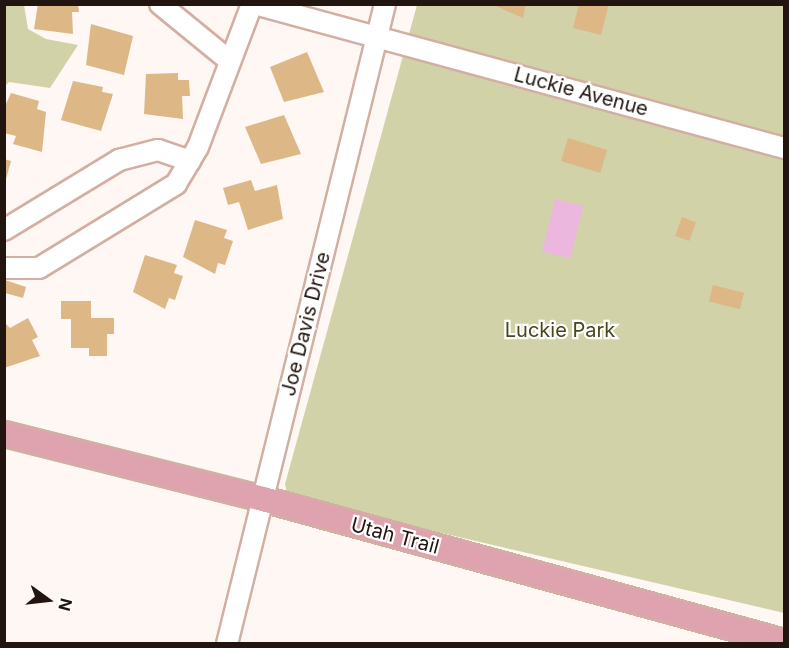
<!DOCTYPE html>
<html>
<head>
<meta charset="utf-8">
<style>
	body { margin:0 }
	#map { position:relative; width:789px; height:648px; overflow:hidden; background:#fef7f4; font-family:Inter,sans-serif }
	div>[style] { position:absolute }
	.green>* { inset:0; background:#d2d2a9 }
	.water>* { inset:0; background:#ebb7de; transform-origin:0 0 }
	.building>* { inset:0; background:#ddb886; transform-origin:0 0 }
	.roads { filter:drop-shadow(2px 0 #d2afa2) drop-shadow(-2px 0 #d2afa2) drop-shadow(0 2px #d2afa2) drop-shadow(0 -2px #d2afa2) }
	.minor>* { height:20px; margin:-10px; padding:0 10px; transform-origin:10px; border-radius:10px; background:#fff }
	.major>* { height:24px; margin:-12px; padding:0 12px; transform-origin:12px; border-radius:12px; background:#dfa2af }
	span { translate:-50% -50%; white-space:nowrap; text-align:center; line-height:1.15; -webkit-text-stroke:4.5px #fff; paint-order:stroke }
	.street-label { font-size:20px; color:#221510 }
	.park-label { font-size:20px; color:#484719 }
	.frame { position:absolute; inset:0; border:6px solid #221510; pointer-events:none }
	.north { position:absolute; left:18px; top:570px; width:60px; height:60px; -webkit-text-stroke:4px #fff; paint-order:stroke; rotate:105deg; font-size:16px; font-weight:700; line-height:24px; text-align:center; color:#221510 }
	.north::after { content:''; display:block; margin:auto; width:21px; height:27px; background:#221510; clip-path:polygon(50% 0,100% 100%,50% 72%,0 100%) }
</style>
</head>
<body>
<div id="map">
	<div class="green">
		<i style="clip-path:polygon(5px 4px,24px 5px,28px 29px,46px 39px,78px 45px,50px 88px,9px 82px,5px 86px)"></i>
		<i style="clip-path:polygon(417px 5px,784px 5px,784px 613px,288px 497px,285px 484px)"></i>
	</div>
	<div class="water">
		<i style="left:555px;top:199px;width:29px;height:54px;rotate:14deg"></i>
	</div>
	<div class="building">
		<i style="clip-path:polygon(38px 4px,78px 4px,79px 12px,72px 12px,73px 34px,34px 29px)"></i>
		<i style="clip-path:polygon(491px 4px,526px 4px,523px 18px)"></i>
		<i style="clip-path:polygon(579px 4px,609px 4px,601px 35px,573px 28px)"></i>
		<i style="clip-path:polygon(91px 24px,133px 36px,124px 75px,86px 65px)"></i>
		<i style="clip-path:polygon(307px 52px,324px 92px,284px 102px,270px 67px)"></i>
		<i style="clip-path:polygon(178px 73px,178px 80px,189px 80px,190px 96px,182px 96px,183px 119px,144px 114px,146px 74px)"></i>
		<i style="clip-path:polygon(73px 81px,103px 87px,102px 92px,113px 94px,101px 131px,61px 120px)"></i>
		<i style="clip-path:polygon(11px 93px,39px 101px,37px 109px,46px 112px,42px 152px,13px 144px,16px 136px,4px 133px,4px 108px)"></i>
		<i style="clip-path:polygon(284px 115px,301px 154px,261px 164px,245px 127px)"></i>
		<i style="left:568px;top:138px;width:41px;height:24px;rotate:17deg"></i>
		<i style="clip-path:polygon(4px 159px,11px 161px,5px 183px,4px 183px)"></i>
		<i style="clip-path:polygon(251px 180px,255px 191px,277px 185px,283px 219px,248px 230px,239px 202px,228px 205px,223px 188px)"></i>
		<i style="left:682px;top:217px;width:15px;height:20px;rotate:20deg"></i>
		<i style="clip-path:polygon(195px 220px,227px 230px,224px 238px,233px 241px,225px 265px,218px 263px,215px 274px,183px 257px)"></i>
		<i style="clip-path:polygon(145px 255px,177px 265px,174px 273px,183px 276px,175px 300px,169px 298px,165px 309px,133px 292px)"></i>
		<i style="clip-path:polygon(5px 280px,26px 287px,23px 298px,5px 293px)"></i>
		<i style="left:713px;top:285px;width:32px;height:17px;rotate:14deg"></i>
		<i style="clip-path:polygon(61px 301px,91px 301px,91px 318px,114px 318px,114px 334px,107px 334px,107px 356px,89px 356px,89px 348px,71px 348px,71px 319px,61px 319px)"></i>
		<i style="clip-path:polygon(28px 318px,38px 337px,32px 340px,40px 356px,4px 368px,4px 322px,10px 328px)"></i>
	</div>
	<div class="roads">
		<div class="minor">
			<i style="left:160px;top:4px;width:90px;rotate:39.2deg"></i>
			<i style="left:255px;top:4px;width:548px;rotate:15.23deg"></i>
			<i style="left:4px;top:230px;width:135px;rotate:-31.3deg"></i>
			<i style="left:119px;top:160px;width:40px;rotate:-14.4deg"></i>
			<i style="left:158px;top:150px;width:34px;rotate:19deg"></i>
			<i style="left:4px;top:268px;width:35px"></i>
			<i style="left:39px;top:268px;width:161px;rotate:-31.5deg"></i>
			<i style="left:176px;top:184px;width:43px;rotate:-59.3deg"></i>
			<i style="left:198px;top:147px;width:153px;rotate:-69.3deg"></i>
			<i style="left:227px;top:644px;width:659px;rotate:-76.13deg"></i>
		</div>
		<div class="major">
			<i style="left:4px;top:434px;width:267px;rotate:14.1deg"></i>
			<i style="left:263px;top:499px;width:540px;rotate:15.35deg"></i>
		</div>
	</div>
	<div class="street-label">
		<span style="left:581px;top:92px;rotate:15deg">Luckie Avenue</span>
		<span style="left:306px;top:324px;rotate:-76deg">Joe Davis Drive</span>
		<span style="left:395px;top:536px;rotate:15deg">Utah Trail</span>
	</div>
	<div class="park-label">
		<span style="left:560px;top:330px">Luckie Park</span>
	</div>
	<div class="frame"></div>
	<div class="north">N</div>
</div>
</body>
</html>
